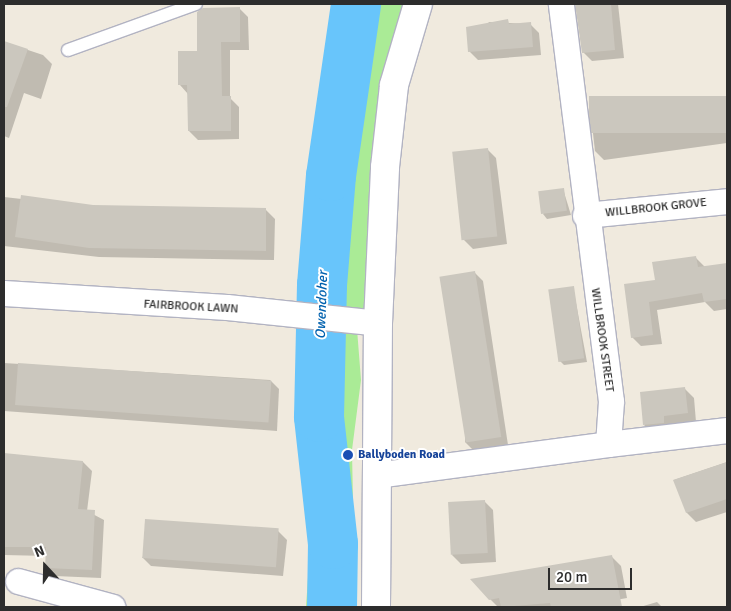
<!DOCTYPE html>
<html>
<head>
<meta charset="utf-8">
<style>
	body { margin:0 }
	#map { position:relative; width:731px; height:611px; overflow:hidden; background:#f0eade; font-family:Signika,sans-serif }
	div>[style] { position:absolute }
	.green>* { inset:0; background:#aaeb96 }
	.shadow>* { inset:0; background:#0003 }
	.river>* { height:50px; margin:-25px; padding:0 25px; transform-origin:25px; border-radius:25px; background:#68c5fb }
	.building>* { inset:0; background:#cbc7be; transform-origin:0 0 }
	.roads { filter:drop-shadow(1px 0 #b2b3c2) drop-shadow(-1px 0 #b2b3c2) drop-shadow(0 1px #b2b3c2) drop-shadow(0 -1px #b2b3c2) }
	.lane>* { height:12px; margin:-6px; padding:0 6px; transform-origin:6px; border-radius:6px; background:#fff }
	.street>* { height:25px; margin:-12.5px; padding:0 12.5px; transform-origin:12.5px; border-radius:12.5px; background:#fff }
	.secondary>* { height:28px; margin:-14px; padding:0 14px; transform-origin:14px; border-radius:14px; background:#fff }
	.dots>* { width:14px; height:14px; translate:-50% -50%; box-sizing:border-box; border:2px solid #fff; border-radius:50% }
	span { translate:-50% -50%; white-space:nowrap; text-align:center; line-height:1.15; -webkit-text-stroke:4px #fff; paint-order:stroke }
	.street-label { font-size:12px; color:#2d2d2d }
	.transit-label { font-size:12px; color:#164399; font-weight:700 }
	.left { translate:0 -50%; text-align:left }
	.water-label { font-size:14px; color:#0061ae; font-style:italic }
	.frame { position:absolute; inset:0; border:5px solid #2d2d2d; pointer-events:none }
	.north { position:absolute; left:20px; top:541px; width:50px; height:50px; -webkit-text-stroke:4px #fff; paint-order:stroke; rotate:339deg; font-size:14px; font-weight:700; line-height:20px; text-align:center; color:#2d2d2d }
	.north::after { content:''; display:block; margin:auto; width:18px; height:22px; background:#2d2d2d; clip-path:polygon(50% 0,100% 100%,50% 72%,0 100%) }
	.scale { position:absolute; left:548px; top:568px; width:84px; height:22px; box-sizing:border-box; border:2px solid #2d2d2d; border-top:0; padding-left:6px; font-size:15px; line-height:18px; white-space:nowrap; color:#2d2d2d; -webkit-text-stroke:4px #fff; paint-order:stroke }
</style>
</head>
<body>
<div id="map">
	<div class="green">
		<i style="clip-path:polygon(356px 4px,417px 4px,374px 322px,357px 329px,361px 380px,352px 450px,355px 607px,306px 607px,319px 417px,322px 285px,331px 176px)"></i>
	</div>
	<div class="shadow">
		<i style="clip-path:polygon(577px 4px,618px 4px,624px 58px,592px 61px,583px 52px)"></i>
		<i style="clip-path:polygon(239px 8px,248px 17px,249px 50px,230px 50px,230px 98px,239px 107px,239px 139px,198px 140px,189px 131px,188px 94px,180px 85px,198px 52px)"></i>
		<i style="clip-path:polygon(489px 22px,530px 24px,539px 33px,541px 55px,478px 60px,469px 51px)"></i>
		<i style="clip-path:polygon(4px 42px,43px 55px,52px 64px,41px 99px,24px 93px,9px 138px,4px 136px)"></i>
		<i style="clip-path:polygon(727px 97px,727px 143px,604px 160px,595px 151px,591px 116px)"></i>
		<i style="clip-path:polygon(487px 149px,496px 158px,507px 244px,473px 249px,464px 240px)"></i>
		<i style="clip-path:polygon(563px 189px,571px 215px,547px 219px,543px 214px)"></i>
		<i style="clip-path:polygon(4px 197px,93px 207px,266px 210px,275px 219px,274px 260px,99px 257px,4px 246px)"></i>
		<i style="clip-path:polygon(696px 258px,705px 267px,727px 264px,727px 309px,714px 311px,705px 302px,657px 310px,662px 344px,641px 346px,632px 337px,656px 281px)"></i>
		<i style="clip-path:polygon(474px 272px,483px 281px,508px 445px,474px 451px,465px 442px)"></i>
		<i style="clip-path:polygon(573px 287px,587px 362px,564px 365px,560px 361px)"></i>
		<i style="clip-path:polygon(4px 363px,270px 380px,279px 389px,277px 431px,4px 411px)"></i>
		<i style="clip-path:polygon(685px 389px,694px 398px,696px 422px,653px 434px,644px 425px)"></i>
		<i style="clip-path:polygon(7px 454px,83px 462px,92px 471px,87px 511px,104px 520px,101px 578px,55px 576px,46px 567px,47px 556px,4px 555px)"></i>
		<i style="clip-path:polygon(727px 462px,727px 512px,696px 522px,687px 513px,674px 480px)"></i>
		<i style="clip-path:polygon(484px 501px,493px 510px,496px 562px,461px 564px,452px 555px)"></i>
		<i style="clip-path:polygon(278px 531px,287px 540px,283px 576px,151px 566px,142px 557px)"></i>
		<i style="clip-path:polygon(612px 557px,621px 566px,627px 598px,575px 607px,498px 607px,490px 599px)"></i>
		<i style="clip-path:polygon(657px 602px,662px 607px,640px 607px)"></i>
	</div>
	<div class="river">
		<i style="left:332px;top:607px;width:63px;rotate:-89.1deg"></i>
		<i style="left:333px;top:544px;width:128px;rotate:-96.3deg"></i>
		<i style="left:319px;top:417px;width:132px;rotate:-88.7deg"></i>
		<i style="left:322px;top:285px;width:109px;rotate:-85.3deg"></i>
		<i style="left:331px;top:176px;width:174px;rotate:-81.7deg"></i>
	</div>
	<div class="building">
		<i style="clip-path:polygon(575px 4px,611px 4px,615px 50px,582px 53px)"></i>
		<i style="clip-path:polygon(240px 7px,240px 42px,221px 42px,222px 96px,231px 96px,231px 131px,188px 131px,187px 85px,178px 85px,178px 51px,197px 51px,197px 12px,203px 8px)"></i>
		<i style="clip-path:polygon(508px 19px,509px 24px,531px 22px,533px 47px,468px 52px,466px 27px)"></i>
		<i style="clip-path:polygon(4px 41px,28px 49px,7px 107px,4px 107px)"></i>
		<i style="left:727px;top:96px;width:37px;height:138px;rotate:90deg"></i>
		<i style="left:488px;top:148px;width:89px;height:36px;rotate:84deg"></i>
		<i style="left:564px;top:188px;width:23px;height:26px;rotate:83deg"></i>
		<i style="clip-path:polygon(21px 195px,93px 205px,266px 208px,266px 251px,89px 248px,15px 237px)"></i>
		<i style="clip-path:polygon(696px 256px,698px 267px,727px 263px,727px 299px,704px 302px,702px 293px,649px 302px,653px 335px,631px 338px,624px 284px,655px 280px,652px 262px)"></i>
		<i style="left:475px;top:271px;width:168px;height:36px;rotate:81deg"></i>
		<i style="left:574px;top:286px;width:73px;height:26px;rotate:82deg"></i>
		<i style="left:18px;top:363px;width:254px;height:42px;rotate:4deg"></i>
		<i style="clip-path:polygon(685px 387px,688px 413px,664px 416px,664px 423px,643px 425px,640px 392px)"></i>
		<i style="clip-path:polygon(4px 453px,83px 461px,78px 509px,95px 510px,92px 570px,45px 568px,46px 547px,4px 547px)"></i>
		<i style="clip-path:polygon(727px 462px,727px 499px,686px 513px,673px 480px)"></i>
		<i style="left:485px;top:500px;width:53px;height:37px;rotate:87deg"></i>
		<i style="left:145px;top:519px;width:134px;height:39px;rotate:4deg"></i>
		<i style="clip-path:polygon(612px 555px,622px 607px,551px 607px,550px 603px,501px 607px,499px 598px,489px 600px,470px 579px)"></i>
	</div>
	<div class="roads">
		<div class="lane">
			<i style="left:68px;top:50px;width:136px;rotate:-19.8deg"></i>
		</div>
		<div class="street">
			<i style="left:585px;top:215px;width:143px;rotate:-5.6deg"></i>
			<i style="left:4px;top:293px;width:223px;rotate:3.6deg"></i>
			<i style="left:227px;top:307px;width:152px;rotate:6deg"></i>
			<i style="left:608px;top:444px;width:120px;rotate:-6.7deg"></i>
			<i style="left:376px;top:475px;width:234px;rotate:-7.6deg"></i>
			<i style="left:608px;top:444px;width:43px;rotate:-86deg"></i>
			<i style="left:611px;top:401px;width:400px;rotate:-97.2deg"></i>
			<i style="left:18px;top:581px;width:98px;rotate:15.3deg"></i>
		</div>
		<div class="secondary">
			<i style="left:376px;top:607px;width:284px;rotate:-89.6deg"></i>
			<i style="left:378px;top:323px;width:156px;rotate:-87.4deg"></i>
			<i style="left:385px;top:167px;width:82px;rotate:-83.7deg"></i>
			<i style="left:394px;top:85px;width:84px;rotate:-73.5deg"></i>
		</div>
	</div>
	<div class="dots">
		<i style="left:348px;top:455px;background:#1a4fb4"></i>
	</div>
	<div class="street-label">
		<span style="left:656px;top:208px;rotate:-6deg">WILLBROOK GROVE</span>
		<span style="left:191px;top:307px;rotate:3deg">FAIRBROOK LAWN</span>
		<span style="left:602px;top:340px;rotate:82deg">WILLBROOK STREET</span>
	</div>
	<div class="transit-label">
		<span class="left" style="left:358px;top:455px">Ballyboden Road</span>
	</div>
	<div class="water-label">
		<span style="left:322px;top:305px;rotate:-88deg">Owendoher</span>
	</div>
	<div class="frame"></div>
	<div class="north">N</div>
	<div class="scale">20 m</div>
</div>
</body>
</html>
